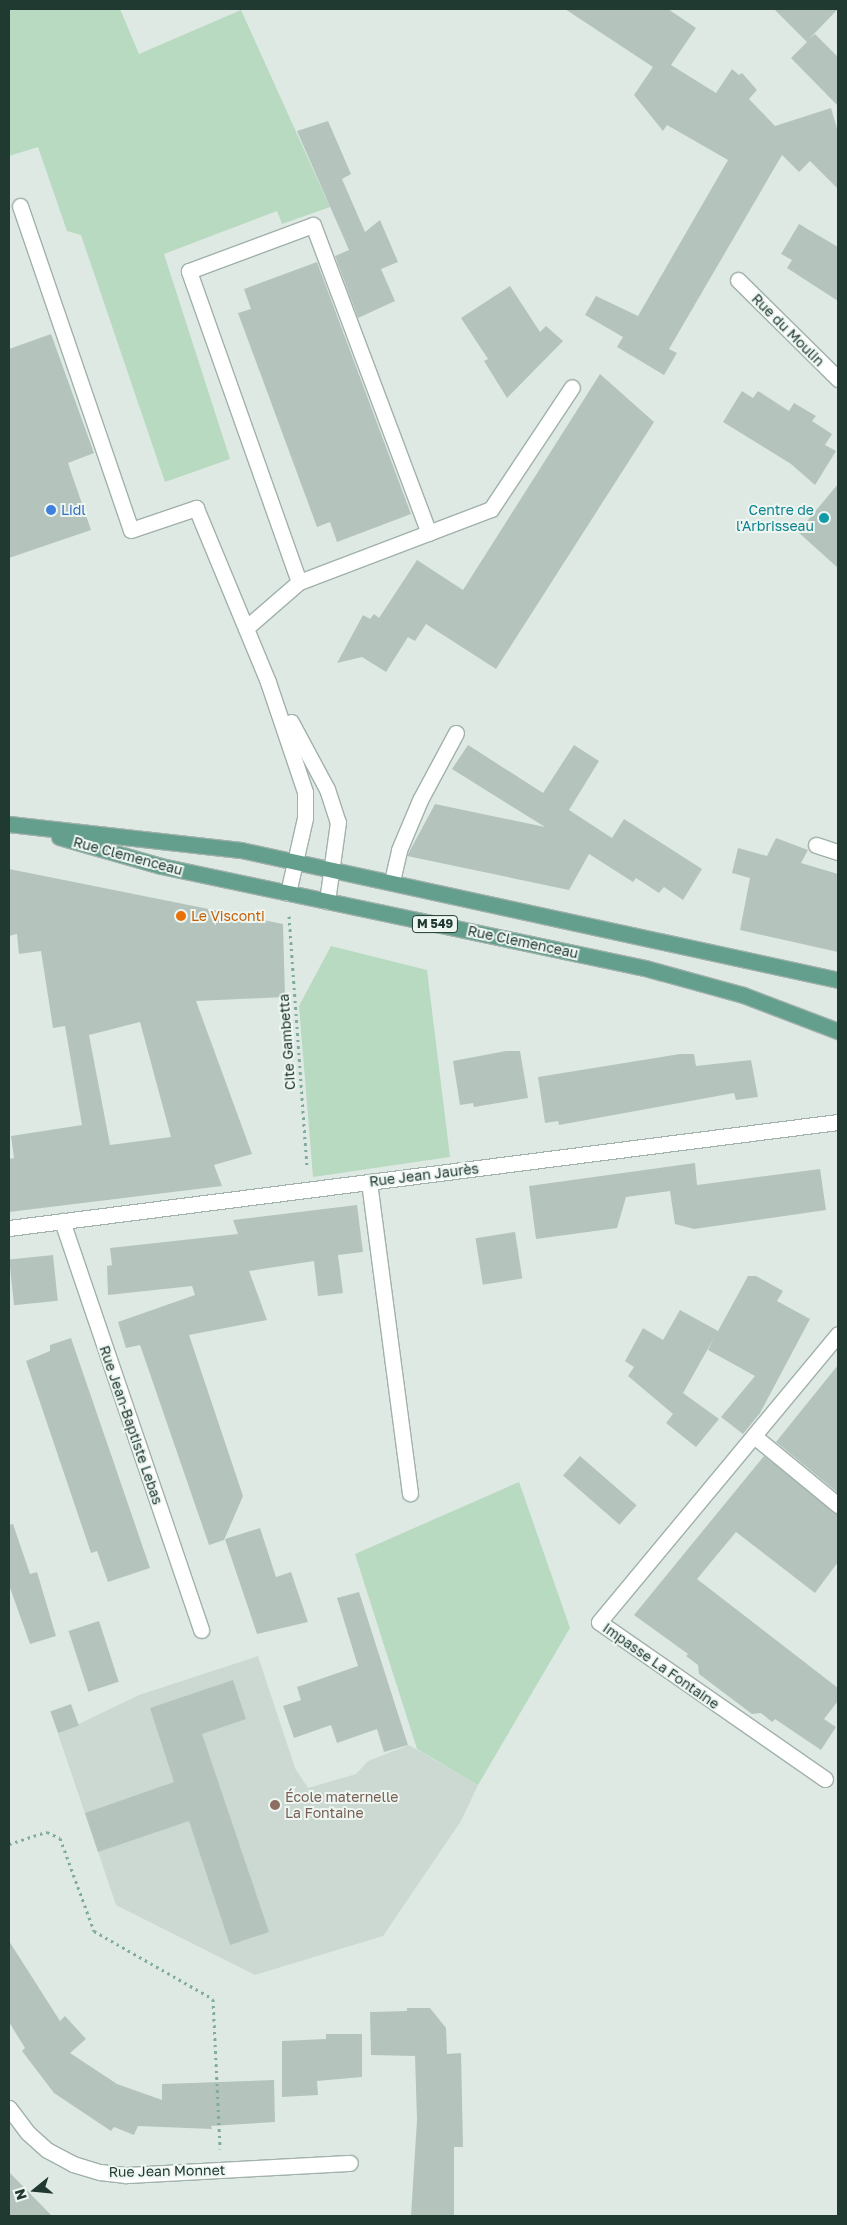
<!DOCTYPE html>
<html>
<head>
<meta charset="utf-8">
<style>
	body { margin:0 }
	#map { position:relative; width:847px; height:2225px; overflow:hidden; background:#dee9e4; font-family:"Golos Text",sans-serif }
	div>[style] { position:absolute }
	.built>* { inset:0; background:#ccd9d3 }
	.green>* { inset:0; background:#b7dac0 }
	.building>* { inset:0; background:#b4c4bd; transform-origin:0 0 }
	.path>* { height:3px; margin-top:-1.5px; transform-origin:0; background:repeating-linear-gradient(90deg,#7fac9d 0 2.5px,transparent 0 6.5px) }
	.roads { filter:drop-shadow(1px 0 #a1b1ab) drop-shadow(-1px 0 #a1b1ab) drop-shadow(0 1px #a1b1ab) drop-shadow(0 -1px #a1b1ab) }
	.lane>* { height:15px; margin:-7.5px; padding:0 7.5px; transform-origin:7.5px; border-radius:7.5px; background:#fff }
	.street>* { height:15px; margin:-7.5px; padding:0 7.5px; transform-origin:7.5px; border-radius:7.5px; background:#fff }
	.primary>* { height:15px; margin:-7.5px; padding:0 7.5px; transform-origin:7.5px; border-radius:7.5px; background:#649e8d }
	.dots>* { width:14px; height:14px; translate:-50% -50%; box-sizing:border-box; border:2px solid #eef6f2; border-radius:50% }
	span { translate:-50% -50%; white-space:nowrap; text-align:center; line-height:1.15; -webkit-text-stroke:4px #eef6f2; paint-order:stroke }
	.shield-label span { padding:1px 4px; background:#eef6f2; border:1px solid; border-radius:4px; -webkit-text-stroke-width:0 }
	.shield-label { font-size:12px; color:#203931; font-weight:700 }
	.street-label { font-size:14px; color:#203931 }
	.shop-label { font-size:14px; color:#366cbe }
	.left { translate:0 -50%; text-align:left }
	.culture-label { font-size:14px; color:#0d838f }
	.right { translate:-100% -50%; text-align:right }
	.food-label { font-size:14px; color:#c56008 }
	.education-label { font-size:14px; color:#785e54 }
	.frame { position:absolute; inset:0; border:10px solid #203931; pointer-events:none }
	.north { position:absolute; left:10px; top:2165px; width:50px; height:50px; -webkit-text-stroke:4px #eef6f2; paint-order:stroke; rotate:253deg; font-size:14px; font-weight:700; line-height:20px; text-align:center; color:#203931 }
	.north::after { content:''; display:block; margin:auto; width:18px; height:22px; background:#203931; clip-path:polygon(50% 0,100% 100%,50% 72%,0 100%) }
</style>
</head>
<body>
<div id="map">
	<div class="built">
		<i style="clip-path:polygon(258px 1656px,295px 1768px,308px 1788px,356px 1774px,368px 1761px,409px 1745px,478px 1785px,461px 1821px,383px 1936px,255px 1975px,116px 1905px,58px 1734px,139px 1695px)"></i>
	</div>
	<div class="green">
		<i style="clip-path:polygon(9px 9px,120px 9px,139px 54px,241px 10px,330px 207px,282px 224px,277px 211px,164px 254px,230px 459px,165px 482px,81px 235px,67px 231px,38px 147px,9px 156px)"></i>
		<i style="clip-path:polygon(331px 946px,427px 970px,450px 1157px,313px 1177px,299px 1006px)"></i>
		<i style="clip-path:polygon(519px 1482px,570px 1628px,478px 1785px,417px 1749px,355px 1554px)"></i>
	</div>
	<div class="building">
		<i style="clip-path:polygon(565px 9px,668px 9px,696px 28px,671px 65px,716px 93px,732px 69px,739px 75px,742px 73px,757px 90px,749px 99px,775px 126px,831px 108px,838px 132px,838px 189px,810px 161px,799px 172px,782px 155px,669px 349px,677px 353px,664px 375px,617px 347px,623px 337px,585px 315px,596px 296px,638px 316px,728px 160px,667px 125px,663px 131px,634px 95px,653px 67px)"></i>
		<i style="clip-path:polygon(774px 9px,838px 9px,809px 39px,815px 34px,838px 57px,838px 106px,791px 58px,807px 42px)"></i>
		<i style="clip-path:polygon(328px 121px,351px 174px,342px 179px,365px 232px,380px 220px,398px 262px,381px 269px,395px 301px,358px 318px,335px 256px,349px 250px,297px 131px)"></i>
		<i style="clip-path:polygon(799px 224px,838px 247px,838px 301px,787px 268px,792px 260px,781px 254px)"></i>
		<i style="clip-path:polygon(317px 262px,411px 514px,337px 542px,330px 522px,317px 527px,238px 313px,251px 309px,244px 289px)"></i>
		<i style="clip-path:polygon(510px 286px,540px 332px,546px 326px,563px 341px,507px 398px,484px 361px,488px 359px,461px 318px)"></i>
		<i style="clip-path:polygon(51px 334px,94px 453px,68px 463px,91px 530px,9px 558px,9px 349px)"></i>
		<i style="clip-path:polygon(600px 374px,654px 422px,496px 669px,426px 624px,415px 641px,408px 637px,386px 672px,362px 657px,337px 663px,363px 615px,370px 619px,374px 614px,379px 618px,417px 560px,463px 590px)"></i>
		<i style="clip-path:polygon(742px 391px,753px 398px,758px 391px,789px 411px,794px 403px,816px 416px,812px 421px,832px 434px,825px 445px,836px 451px,815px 485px,791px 464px,723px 422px)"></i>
		<i style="clip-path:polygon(838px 484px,838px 568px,798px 532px)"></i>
		<i style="clip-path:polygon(468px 745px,543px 793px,574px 745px,599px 761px,569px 810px,612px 838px,624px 819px,702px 869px,683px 900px,664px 887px,659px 893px,636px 878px,633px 882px,589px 854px,569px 890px,407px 856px,435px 804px,545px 827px,452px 769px)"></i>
		<i style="clip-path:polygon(776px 838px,808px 850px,801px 863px,838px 874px,838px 952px,740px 930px,750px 878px,732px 873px,738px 848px,767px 856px)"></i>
		<i style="clip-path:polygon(evenodd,9px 869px,283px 924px,285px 997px,196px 1001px,252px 1154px,214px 1165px,222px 1186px,9px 1212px,9px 1159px,14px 1158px,11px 1136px,82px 1125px,65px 1026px,53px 1028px,41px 951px,19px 954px,17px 934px,9px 936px,9px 869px,140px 1022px,171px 1137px,110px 1145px,89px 1035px,140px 1022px)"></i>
		<i style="clip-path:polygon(506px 1051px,520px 1051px,528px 1098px,474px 1107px,473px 1103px,460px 1105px,453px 1061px)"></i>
		<i style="clip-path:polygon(680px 1054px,694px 1054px,696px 1066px,751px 1060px,758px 1097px,736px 1100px,734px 1093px,559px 1125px,558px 1121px,545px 1123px,538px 1077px)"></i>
		<i style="clip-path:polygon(695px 1163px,697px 1185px,820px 1169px,826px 1210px,694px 1229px,675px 1224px,670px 1191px,626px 1197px,617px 1228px,536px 1239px,529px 1186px)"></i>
		<i style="clip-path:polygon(357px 1205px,363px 1252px,338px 1255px,343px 1293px,318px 1296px,314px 1261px,249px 1271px,267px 1320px,189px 1335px,243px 1496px,224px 1540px,209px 1545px,140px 1345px,126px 1348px,118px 1322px,195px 1295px,192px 1286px,108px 1295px,107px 1266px,112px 1265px,110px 1248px,238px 1234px,233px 1220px)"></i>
		<i style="left:515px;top:1232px;width:47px;height:40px;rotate:81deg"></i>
		<i style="left:53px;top:1255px;width:46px;height:44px;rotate:84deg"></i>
		<i style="clip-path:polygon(748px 1276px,756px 1276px,783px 1291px,777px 1301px,810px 1319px,760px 1413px,743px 1434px,721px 1417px,755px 1376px,708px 1350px,714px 1338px,683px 1393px,719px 1419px,696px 1447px,666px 1423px,673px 1414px,628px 1376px,634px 1367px,625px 1361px,643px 1328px,663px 1340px,680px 1310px,718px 1331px)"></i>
		<i style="clip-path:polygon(71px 1338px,150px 1568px,108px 1582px,97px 1551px,91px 1553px,26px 1361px,50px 1351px,50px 1345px)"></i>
		<i style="clip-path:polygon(838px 1365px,838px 1493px,776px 1442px)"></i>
		<i style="left:580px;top:1456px;width:75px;height:26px;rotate:41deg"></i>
		<i style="clip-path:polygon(764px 1456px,838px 1514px,838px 1562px,815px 1593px,736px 1532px,697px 1579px,838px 1688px,838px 1701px,824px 1719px,836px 1727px,821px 1750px,775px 1719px,772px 1722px,761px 1713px,752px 1714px,699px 1674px,698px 1665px,686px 1656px,688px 1654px,634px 1615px)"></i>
		<i style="clip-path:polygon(13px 1524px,30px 1574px,37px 1572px,56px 1636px,30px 1644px,9px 1585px,9px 1525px)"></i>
		<i style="clip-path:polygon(260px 1528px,276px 1577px,291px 1572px,308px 1622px,257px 1634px,225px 1539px)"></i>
		<i style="clip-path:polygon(359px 1592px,408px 1745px,384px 1752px,377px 1729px,337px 1743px,331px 1725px,294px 1738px,283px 1706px,301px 1700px,297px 1687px,358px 1666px,337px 1598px)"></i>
		<i style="left:99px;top:1621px;width:64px;height:32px;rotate:72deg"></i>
		<i style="clip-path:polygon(233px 1680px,246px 1719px,202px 1734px,269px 1932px,230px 1945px,189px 1821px,98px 1852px,85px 1813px,174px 1782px,150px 1708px)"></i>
		<i style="left:71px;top:1704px;width:23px;height:22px;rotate:70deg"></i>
		<i style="clip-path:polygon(9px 1941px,60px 2021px,65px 2016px,86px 2039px,70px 2053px,117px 2084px,162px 2100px,162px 2084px,274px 2080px,275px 2122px,211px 2126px,212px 2129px,138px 2126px,134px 2135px,114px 2127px,111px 2131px,54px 2093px,22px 2051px,25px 2048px,9px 2022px)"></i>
		<i style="clip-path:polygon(407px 2008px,430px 2008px,446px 2028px,447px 2054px,461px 2053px,463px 2147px,454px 2147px,454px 2216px,411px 2216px,417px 2120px,415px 2056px,371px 2055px,370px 2012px,407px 2011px)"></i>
		<i style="clip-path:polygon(326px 2034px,362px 2034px,362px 2077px,317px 2081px,318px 2095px,282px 2097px,282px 2041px,326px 2039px)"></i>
		<i style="clip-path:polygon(9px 2172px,52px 2216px,9px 2216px)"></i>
	</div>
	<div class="path">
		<i style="left:289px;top:916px;width:251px;rotate:85.9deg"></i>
		<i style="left:9px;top:1844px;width:40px;rotate:-18deg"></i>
		<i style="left:47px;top:1832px;width:14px;rotate:25deg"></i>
		<i style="left:60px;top:1838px;width:99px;rotate:69.9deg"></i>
		<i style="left:94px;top:1931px;width:137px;rotate:29.7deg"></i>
		<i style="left:213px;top:1999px;width:150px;rotate:87.3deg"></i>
	</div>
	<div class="roads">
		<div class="lane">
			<i style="left:20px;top:206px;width:342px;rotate:71.1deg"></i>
			<i style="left:131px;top:530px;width:69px;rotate:-18.7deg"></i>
			<i style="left:196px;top:508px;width:188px;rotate:67.5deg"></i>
			<i style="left:268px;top:682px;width:116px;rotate:71.4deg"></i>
			<i style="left:305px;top:792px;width:26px;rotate:90deg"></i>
			<i style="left:305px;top:818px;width:77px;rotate:102.8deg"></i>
			<i style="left:299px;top:582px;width:330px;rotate:-109.5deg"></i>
			<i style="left:189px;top:271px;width:132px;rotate:-20.4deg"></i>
			<i style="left:313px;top:225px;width:329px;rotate:69.4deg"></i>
			<i style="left:246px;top:628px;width:70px;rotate:-41deg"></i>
			<i style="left:299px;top:582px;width:205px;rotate:-20.8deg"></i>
			<i style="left:491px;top:509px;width:146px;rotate:-56.4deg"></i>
			<i style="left:291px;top:722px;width:76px;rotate:61.8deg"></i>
			<i style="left:327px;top:789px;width:35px;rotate:72deg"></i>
			<i style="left:338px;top:822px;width:80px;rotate:97.9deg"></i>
			<i style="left:816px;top:845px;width:23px;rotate:18deg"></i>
			<i style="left:392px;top:881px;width:32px;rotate:-77deg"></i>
			<i style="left:399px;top:850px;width:54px;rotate:-67.2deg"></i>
			<i style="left:420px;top:800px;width:76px;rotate:-61.8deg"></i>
			<i style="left:369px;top:1182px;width:314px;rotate:82.5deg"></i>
		</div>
		<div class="street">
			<i style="left:738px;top:280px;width:141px;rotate:44.7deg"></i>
			<i style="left:62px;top:1221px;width:432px;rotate:71.2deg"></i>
			<i style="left:9px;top:1228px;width:836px;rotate:-7.29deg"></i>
			<i style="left:754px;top:1436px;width:109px;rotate:39.4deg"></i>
			<i style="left:825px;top:1779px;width:275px;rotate:-145.2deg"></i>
			<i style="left:599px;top:1622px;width:374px;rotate:-50.3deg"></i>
			<i style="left:9px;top:2108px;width:31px;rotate:53deg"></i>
			<i style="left:28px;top:2133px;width:25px;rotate:42deg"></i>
			<i style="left:47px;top:2150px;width:30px;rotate:28deg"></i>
			<i style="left:73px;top:2164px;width:28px;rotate:17deg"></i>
			<i style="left:100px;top:2172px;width:26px;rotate:7deg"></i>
			<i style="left:126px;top:2175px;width:224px;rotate:-3.1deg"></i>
		</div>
		<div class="primary">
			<i style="left:9px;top:824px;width:233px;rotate:6.4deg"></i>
			<i style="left:241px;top:850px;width:611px;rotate:12.28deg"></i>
			<i style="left:59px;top:837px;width:106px;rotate:15.9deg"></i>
			<i style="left:161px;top:866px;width:495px;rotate:11.9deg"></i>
			<i style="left:645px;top:968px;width:102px;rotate:15.4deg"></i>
			<i style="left:743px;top:995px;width:102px;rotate:20.8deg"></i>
		</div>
	</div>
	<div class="dots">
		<i style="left:51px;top:510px;background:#3f7fe0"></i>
		<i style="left:824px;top:518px;background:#0f9aa8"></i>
		<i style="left:181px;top:916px;background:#e8710a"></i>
		<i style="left:275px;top:1805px;background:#8d6e63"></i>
	</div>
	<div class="shield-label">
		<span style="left:435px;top:924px">M 549</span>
	</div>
	<div class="street-label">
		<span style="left:788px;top:330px;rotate:45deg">Rue du Moulin</span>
		<span style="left:128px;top:856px;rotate:15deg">Rue Clemenceau</span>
		<span style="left:523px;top:942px;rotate:12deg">Rue Clemenceau</span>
		<span style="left:287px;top:1042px;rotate:-94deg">Cite Gambetta</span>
		<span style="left:424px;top:1175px;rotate:-7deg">Rue Jean Jaurès</span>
		<span style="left:131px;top:1425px;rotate:71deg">Rue Jean-Baptiste Lebas</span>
		<span style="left:661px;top:1666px;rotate:35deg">Impasse La Fontaine</span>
		<span style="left:167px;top:2171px;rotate:-1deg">Rue Jean Monnet</span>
	</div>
	<div class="shop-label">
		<span class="left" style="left:61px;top:510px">Lidl</span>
	</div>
	<div class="culture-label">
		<span class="right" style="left:814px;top:518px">Centre de<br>l'Arbrisseau</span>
	</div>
	<div class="food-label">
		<span class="left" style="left:191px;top:916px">Le Visconti</span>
	</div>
	<div class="education-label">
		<span class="left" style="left:285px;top:1805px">École maternelle<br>La Fontaine</span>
	</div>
	<div class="frame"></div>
	<div class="north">N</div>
</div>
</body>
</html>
